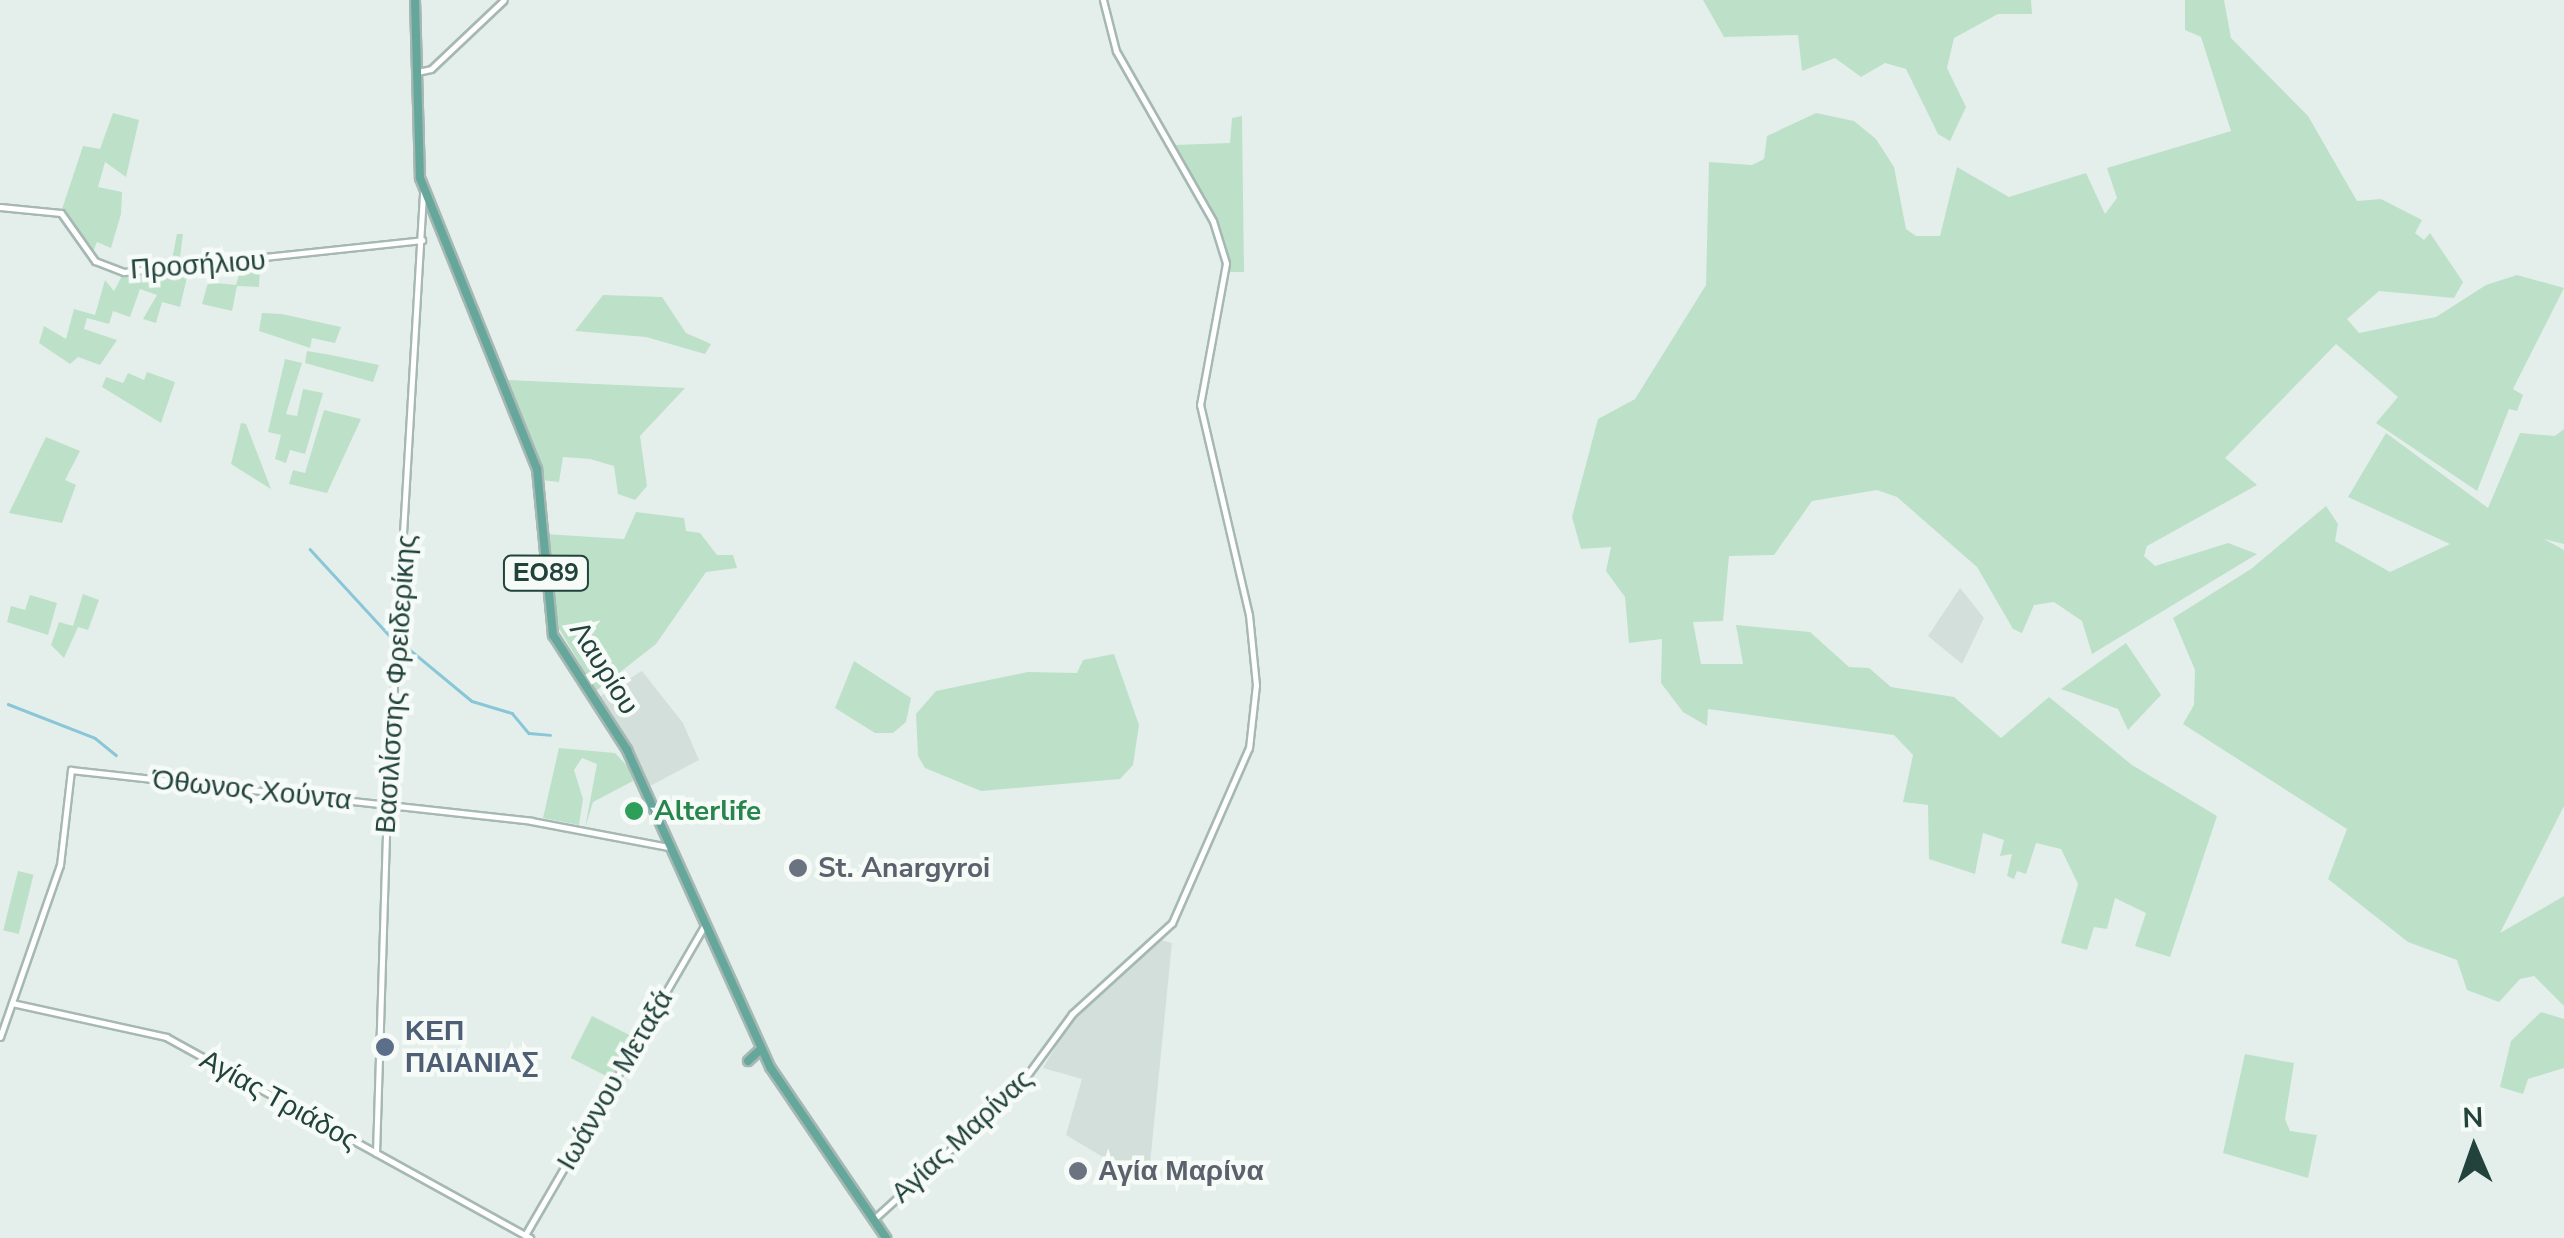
<!DOCTYPE html>
<html>
<head>
<meta charset="utf-8">
<style>
	body { margin:0 }
	#map { position:relative; width:2564px; height:1238px; overflow:hidden; background:#e4efeb; font-family:"Nunito Sans",sans-serif }
	div>[style] { position:absolute }
	.built>* { inset:0; background:#d2dfda }
	.green>* { inset:0; background:#bce1c8; transform-origin:0 0 }
	.stream>* { height:2.5px; margin:-1.25px; padding:0 1.25px; transform-origin:1.25px; border-radius:1.25px; background:#89c6d7 }
	.roads { filter:drop-shadow(2px 0 #a6b8b3) drop-shadow(-2px 0 #a6b8b3) drop-shadow(0 2px #a6b8b3) drop-shadow(0 -2px #a6b8b3) }
	.tertiary>* { height:5px; margin:-2.5px; padding:0 2.5px; transform-origin:2.5px; border-radius:2.5px; background:#fff }
	.primary>* { height:8px; margin:-4px; padding:0 4px; transform-origin:4px; border-radius:4px; background:#66a79b }
	.dots>* { width:28px; height:28px; translate:-50% -50%; box-sizing:border-box; border:5px solid #f6fbf8; border-radius:50% }
	span { translate:-50% -50%; white-space:nowrap; text-align:center; line-height:1.15; -webkit-text-stroke:9px #f6fbf8; paint-order:stroke }
	.shield-label span { padding:2px 8px; background:#f6fbf8; border:2px solid; border-radius:8px; -webkit-text-stroke-width:0 }
	.shield-label { font-size:25px; color:#22423c; font-weight:700 }
	.street-label { font-size:28px; color:#22423c }
	.leisure-label { font-size:28px; color:#27864d; font-weight:700 }
	.left { translate:0 -50%; text-align:left }
	.worship-label { font-size:28px; color:#5b616d; font-weight:700 }
	.service-label { font-size:28px; color:#4e5e75; font-weight:700 }
	.north { position:absolute; left:2424px; top:1098px; width:100px; height:100px; -webkit-text-stroke:8px #f6fbf8; paint-order:stroke; rotate:358deg; font-size:28px; font-weight:700; line-height:40px; text-align:center; color:#22423c }
	.north::after { content:''; display:block; margin:auto; width:35px; height:45px; background:#22423c; clip-path:polygon(50% 0,100% 100%,50% 72%,0 100%) }
</style>
</head>
<body>
<div id="map">
	<div class="built">
		<i style="clip-path:polygon(1960px 588px,1984px 618px,1962px 664px,1928px 636px)"></i>
		<i style="clip-path:polygon(642px 671px,683px 723px,699px 760px,648px 787px,599px 697px)"></i>
		<i style="clip-path:polygon(1161px 940px,1172px 943px,1148px 1184px,1066px 1135px,1082px 1079px,1043px 1068px,1074px 1016px)"></i>
	</div>
	<div class="green">
		<i style="clip-path:polygon(1703px 0,2031px 0,2032px 14px,1998px 14px,1954px 38px,1947px 68px,1966px 107px,1950px 141px,1938px 134px,1906px 69px,1885px 63px,1861px 77px,1835px 58px,1802px 71px,1798px 35px,1724px 37px)"></i>
		<i style="clip-path:polygon(2185px 0,2224px 0,2231px 38px,2308px 116px,2357px 201px,2381px 199px,2422px 220px,2415px 233px,2424px 240px,2430px 233px,2463px 282px,2454px 298px,2379px 291px,2347px 319px,2359px 333px,2436px 317px,2486px 285px,2517px 275px,2564px 288px,2513px 389px,2523px 395px,2517px 411px,2509px 409px,2477px 491px,2376px 423px,2398px 397px,2336px 344px,2225px 458px,2257px 485px,2147px 546px,2144px 556px,2155px 566px,2228px 543px,2257px 554px,2092px 654px,2082px 621px,2054px 602px,2034px 605px,2022px 633px,2013px 629px,1977px 567px,1897px 497px,1877px 490px,1812px 501px,1774px 555px,1729px 556px,1723px 621px,1693px 622px,1701px 664px,1743px 664px,1736px 625px,1810px 632px,1849px 667px,1869px 668px,1891px 687px,1954px 697px,2001px 738px,2049px 697px,2132px 765px,2217px 816px,2170px 957px,2135px 946px,2146px 913px,2115px 898px,2107px 929px,2094px 927px,2087px 950px,2061px 943px,2078px 884px,2061px 849px,2036px 843px,2026px 874px,2017px 871px,2014px 879px,2007px 876px,2012px 854px,2000px 856px,2004px 840px,1983px 833px,1975px 874px,1929px 859px,1928px 805px,1903px 802px,1913px 755px,1894px 735px,1708px 709px,1707px 726px,1683px 712px,1661px 683px,1662px 639px,1629px 643px,1625px 597px,1606px 571px,1611px 547px,1581px 549px,1572px 517px,1598px 419px,1635px 399px,1706px 285px,1709px 162px,1752px 165px,1764px 159px,1767px 136px,1816px 113px,1854px 121px,1876px 139px,1894px 167px,1906px 229px,1916px 236px,1940px 236px,1957px 167px,2009px 197px,2086px 173px,2105px 214px,2117px 198px,2107px 168px,2231px 131px,2201px 37px,2185px 30px)"></i>
		<i style="clip-path:polygon(113px 113px,139px 120px,126px 177px,105px 162px,98px 187px,122px 192px,121px 214px,111px 248px,97px 242px,93px 252px,62px 209px,83px 146px,100px 149px)"></i>
		<i style="clip-path:polygon(1242px 116px,1244px 272px,1230px 272px,1216px 224px,1174px 145px,1230px 143px,1232px 118px)"></i>
		<i style="clip-path:polygon(177px 234px,183px 234px,178px 273px,188px 273px,180px 307px,162px 302px,156px 323px,143px 319px,157px 295px,140px 289px,130px 317px,113px 311px,109px 324px,87px 318px,84px 329px,117px 340px,100px 365px,78px 357px,70px 364px,39px 343px,44px 326px,66px 339px,74px 309px,95px 315px,105px 280px,114px 291px,122px 276px,169px 275px)"></i>
		<i style="clip-path:polygon(260px 266px,259px 287px,237px 286px,232px 311px,202px 304px,208px 282px,236px 285px,241px 267px)"></i>
		<i style="clip-path:polygon(603px 295px,662px 297px,686px 333px,711px 344px,705px 354px,646px 337px,575px 331px)"></i>
		<i style="clip-path:polygon(262px 313px,282px 314px,341px 327px,335px 343px,312px 338px,310px 348px,259px 331px)"></i>
		<i style="clip-path:polygon(307px 351px,331px 355px,379px 365px,373px 382px,305px 363px)"></i>
		<i style="clip-path:polygon(285px 359px,302px 363px,286px 414px,297px 416px,303px 389px,323px 393px,305px 454px,290px 450px,286px 463px,275px 459px,281px 435px,268px 432px)"></i>
		<i style="clip-path:polygon(147px 372px,175px 382px,161px 423px,102px 387px,106px 377px,123px 383px,128px 373px,144px 380px)"></i>
		<i style="clip-path:polygon(504px 382px,508px 380px,685px 388px,640px 436px,647px 486px,635px 500px,618px 494px,614px 466px,590px 459px,563px 457px,559px 482px,542px 480px)"></i>
		<i style="clip-path:polygon(324px 410px,361px 419px,327px 493px,289px 484px,293px 470px,305px 473px)"></i>
		<i style="clip-path:polygon(241px 423px,246px 424px,271px 489px,231px 464px)"></i>
		<i style="clip-path:polygon(2564px 429px,2564px 544px,2544px 539px,2564px 550px,2564px 806px,2500px 933px,2564px 896px,2564px 1006px,2534px 976px,2520px 979px,2499px 1002px,2467px 990px,2457px 960px,2408px 942px,2328px 879px,2347px 829px,2183px 724px,2194px 705px,2195px 670px,2173px 618px,2251px 569px,2326px 506px,2338px 524px,2335px 541px,2390px 572px,2450px 544px,2348px 497px,2386px 433px,2488px 508px,2520px 433px,2555px 436px)"></i>
		<i style="clip-path:polygon(46px 437px,80px 451px,65px 480px,76px 485px,62px 523px,9px 513px)"></i>
		<i style="clip-path:polygon(636px 512px,684px 518px,686px 531px,700px 533px,717px 555px,733px 555px,737px 568px,706px 572px,656px 644px,596px 691px,554px 620px,545px 534px,624px 539px)"></i>
		<i style="clip-path:polygon(83px 594px,99px 600px,88px 630px,78px 627px,64px 658px,51px 645px,59px 622px,73px 626px)"></i>
		<i style="clip-path:polygon(30px 595px,57px 603px,48px 635px,7px 622px,11px 606px,25px 610px)"></i>
		<i style="clip-path:polygon(2126px 643px,2161px 695px,2128px 730px,2118px 709px,2061px 689px)"></i>
		<i style="clip-path:polygon(1114px 654px,1139px 725px,1133px 765px,1120px 779px,981px 791px,925px 768px,918px 756px,916px 714px,936px 691px,1028px 672px,1077px 673px,1083px 660px)"></i>
		<i style="clip-path:polygon(854px 661px,911px 698px,906px 722px,893px 733px,875px 733px,835px 708px)"></i>
		<i style="clip-path:polygon(559px 748px,615px 753px,631px 770px,633px 781px,593px 802px,585px 828px,597px 764px,582px 758px,574px 770px,583px 799px,579px 825px,543px 818px)"></i>
		<i style="left:18px;top:871px;width:16px;height:61px;rotate:14deg"></i>
		<i style="clip-path:polygon(2541px 1012px,2564px 1019px,2564px 1068px,2528px 1079px,2523px 1094px,2500px 1087px,2511px 1041px)"></i>
		<i style="left:592px;top:1016px;width:47px;height:47px;rotate:27deg"></i>
		<i style="clip-path:polygon(2245px 1054px,2294px 1063px,2285px 1119px,2290px 1131px,2317px 1135px,2308px 1178px,2223px 1153px)"></i>
	</div>
	<div class="stream">
		<i style="left:310px;top:549px;width:118px;rotate:47.4deg"></i>
		<i style="left:403px;top:644px;width:89px;rotate:39.6deg"></i>
		<i style="left:472px;top:701px;width:42px;rotate:16.7deg"></i>
		<i style="left:512px;top:713px;width:26px;rotate:50deg"></i>
		<i style="left:529px;top:733px;width:21px;rotate:5deg"></i>
		<i style="left:8px;top:704px;width:93px;rotate:21.3deg"></i>
		<i style="left:95px;top:738px;width:27px;rotate:39deg"></i>
	</div>
	<div class="roads">
		<div class="tertiary">
			<i style="left:417px;top:72px;width:14px;rotate:-12deg"></i>
			<i style="left:431px;top:69px;width:100px;rotate:-43.4deg"></i>
			<i style="left:0;top:207px;width:61px;rotate:5.6deg"></i>
			<i style="left:61px;top:213px;width:59px;rotate:54.7deg"></i>
			<i style="left:95px;top:261px;width:31px;rotate:21deg"></i>
			<i style="left:124px;top:272px;width:300px;rotate:-6.1deg"></i>
			<i style="left:12px;top:1003px;width:158px;rotate:12.4deg"></i>
			<i style="left:166px;top:1037px;width:416px;rotate:28.9deg"></i>
			<i style="left:0;top:1037px;width:182px;rotate:-70.8deg"></i>
			<i style="left:60px;top:865px;width:96px;rotate:-83.4deg"></i>
			<i style="left:71px;top:770px;width:463px;rotate:6.3deg"></i>
			<i style="left:531px;top:821px;width:140px;rotate:10.7deg"></i>
			<i style="left:376px;top:1153px;width:348px;rotate:-88.2deg"></i>
			<i style="left:387px;top:805px;width:613px;rotate:-86.63deg"></i>
			<i style="left:874px;top:1219px;width:193px;rotate:-42.3deg"></i>
			<i style="left:1017px;top:1089px;width:93px;rotate:-53.7deg"></i>
			<i style="left:1072px;top:1014px;width:135px;rotate:-42.3deg"></i>
			<i style="left:1172px;top:923px;width:191px;rotate:-66.3deg"></i>
			<i style="left:1249px;top:748px;width:63px;rotate:-83.7deg"></i>
			<i style="left:1256px;top:685px;width:70px;rotate:-95.7deg"></i>
			<i style="left:1249px;top:615px;width:216px;rotate:-103.1deg"></i>
			<i style="left:1200px;top:405px;width:144px;rotate:-79.6deg"></i>
			<i style="left:1226px;top:263px;width:44px;rotate:-107.2deg"></i>
			<i style="left:1213px;top:221px;width:196px;rotate:-119.7deg"></i>
			<i style="left:1116px;top:51px;width:53px;rotate:-104.3deg"></i>
			<i style="left:525px;top:1235px;width:359px;rotate:-59.9deg"></i>
		</div>
		<div class="primary">
			<i style="left:415px;top:0;width:178px;rotate:88.4deg"></i>
			<i style="left:420px;top:178px;width:314px;rotate:68.1deg"></i>
			<i style="left:537px;top:469px;width:167px;rotate:84.5deg"></i>
			<i style="left:553px;top:635px;width:137px;rotate:57.2deg"></i>
			<i style="left:627px;top:750px;width:348px;rotate:65.7deg"></i>
			<i style="left:770px;top:1067px;width:207px;rotate:55.8deg"></i>
			<i style="left:748px;top:1061px;width:18px;rotate:-43deg"></i>
		</div>
	</div>
	<div class="dots">
		<i style="left:634px;top:811px;background:#2e9e5b"></i>
		<i style="left:798px;top:868px;background:#6b7280"></i>
		<i style="left:385px;top:1047px;background:#5c6f8a"></i>
		<i style="left:1078px;top:1171px;background:#6b7280"></i>
	</div>
	<div class="shield-label">
		<span style="left:546px;top:573px">ΕΟ89</span>
	</div>
	<div class="street-label">
		<span style="left:198px;top:265px;rotate:-4deg">Προσήλιου</span>
		<span style="left:604px;top:668px;rotate:58deg">Λαυρίου</span>
		<span style="left:396px;top:684px;rotate:-86deg">Βασιλίσσης Φρειδερίκης</span>
		<span style="left:252px;top:790px;rotate:6deg">Όθωνος Χούντα</span>
		<span style="left:615px;top:1080px;rotate:-60deg">Ιωάννου Μεταξά</span>
		<span style="left:279px;top:1100px;rotate:29deg">Αγίας Τριάδος</span>
		<span style="left:962px;top:1136px;rotate:-43deg">Αγίας Μαρίνας</span>
	</div>
	<div class="leisure-label">
		<span class="left" style="left:654px;top:811px">Alterlife</span>
	</div>
	<div class="worship-label">
		<span class="left" style="left:818px;top:868px">St. Anargyroi</span>
		<span class="left" style="left:1098px;top:1171px">Αγία Μαρίνα</span>
	</div>
	<div class="service-label">
		<span class="left" style="left:405px;top:1047px">ΚΕΠ<br>ΠΑΙΑΝΙΑΣ</span>
	</div>
	<div class="north">N</div>
</div>
</body>
</html>
